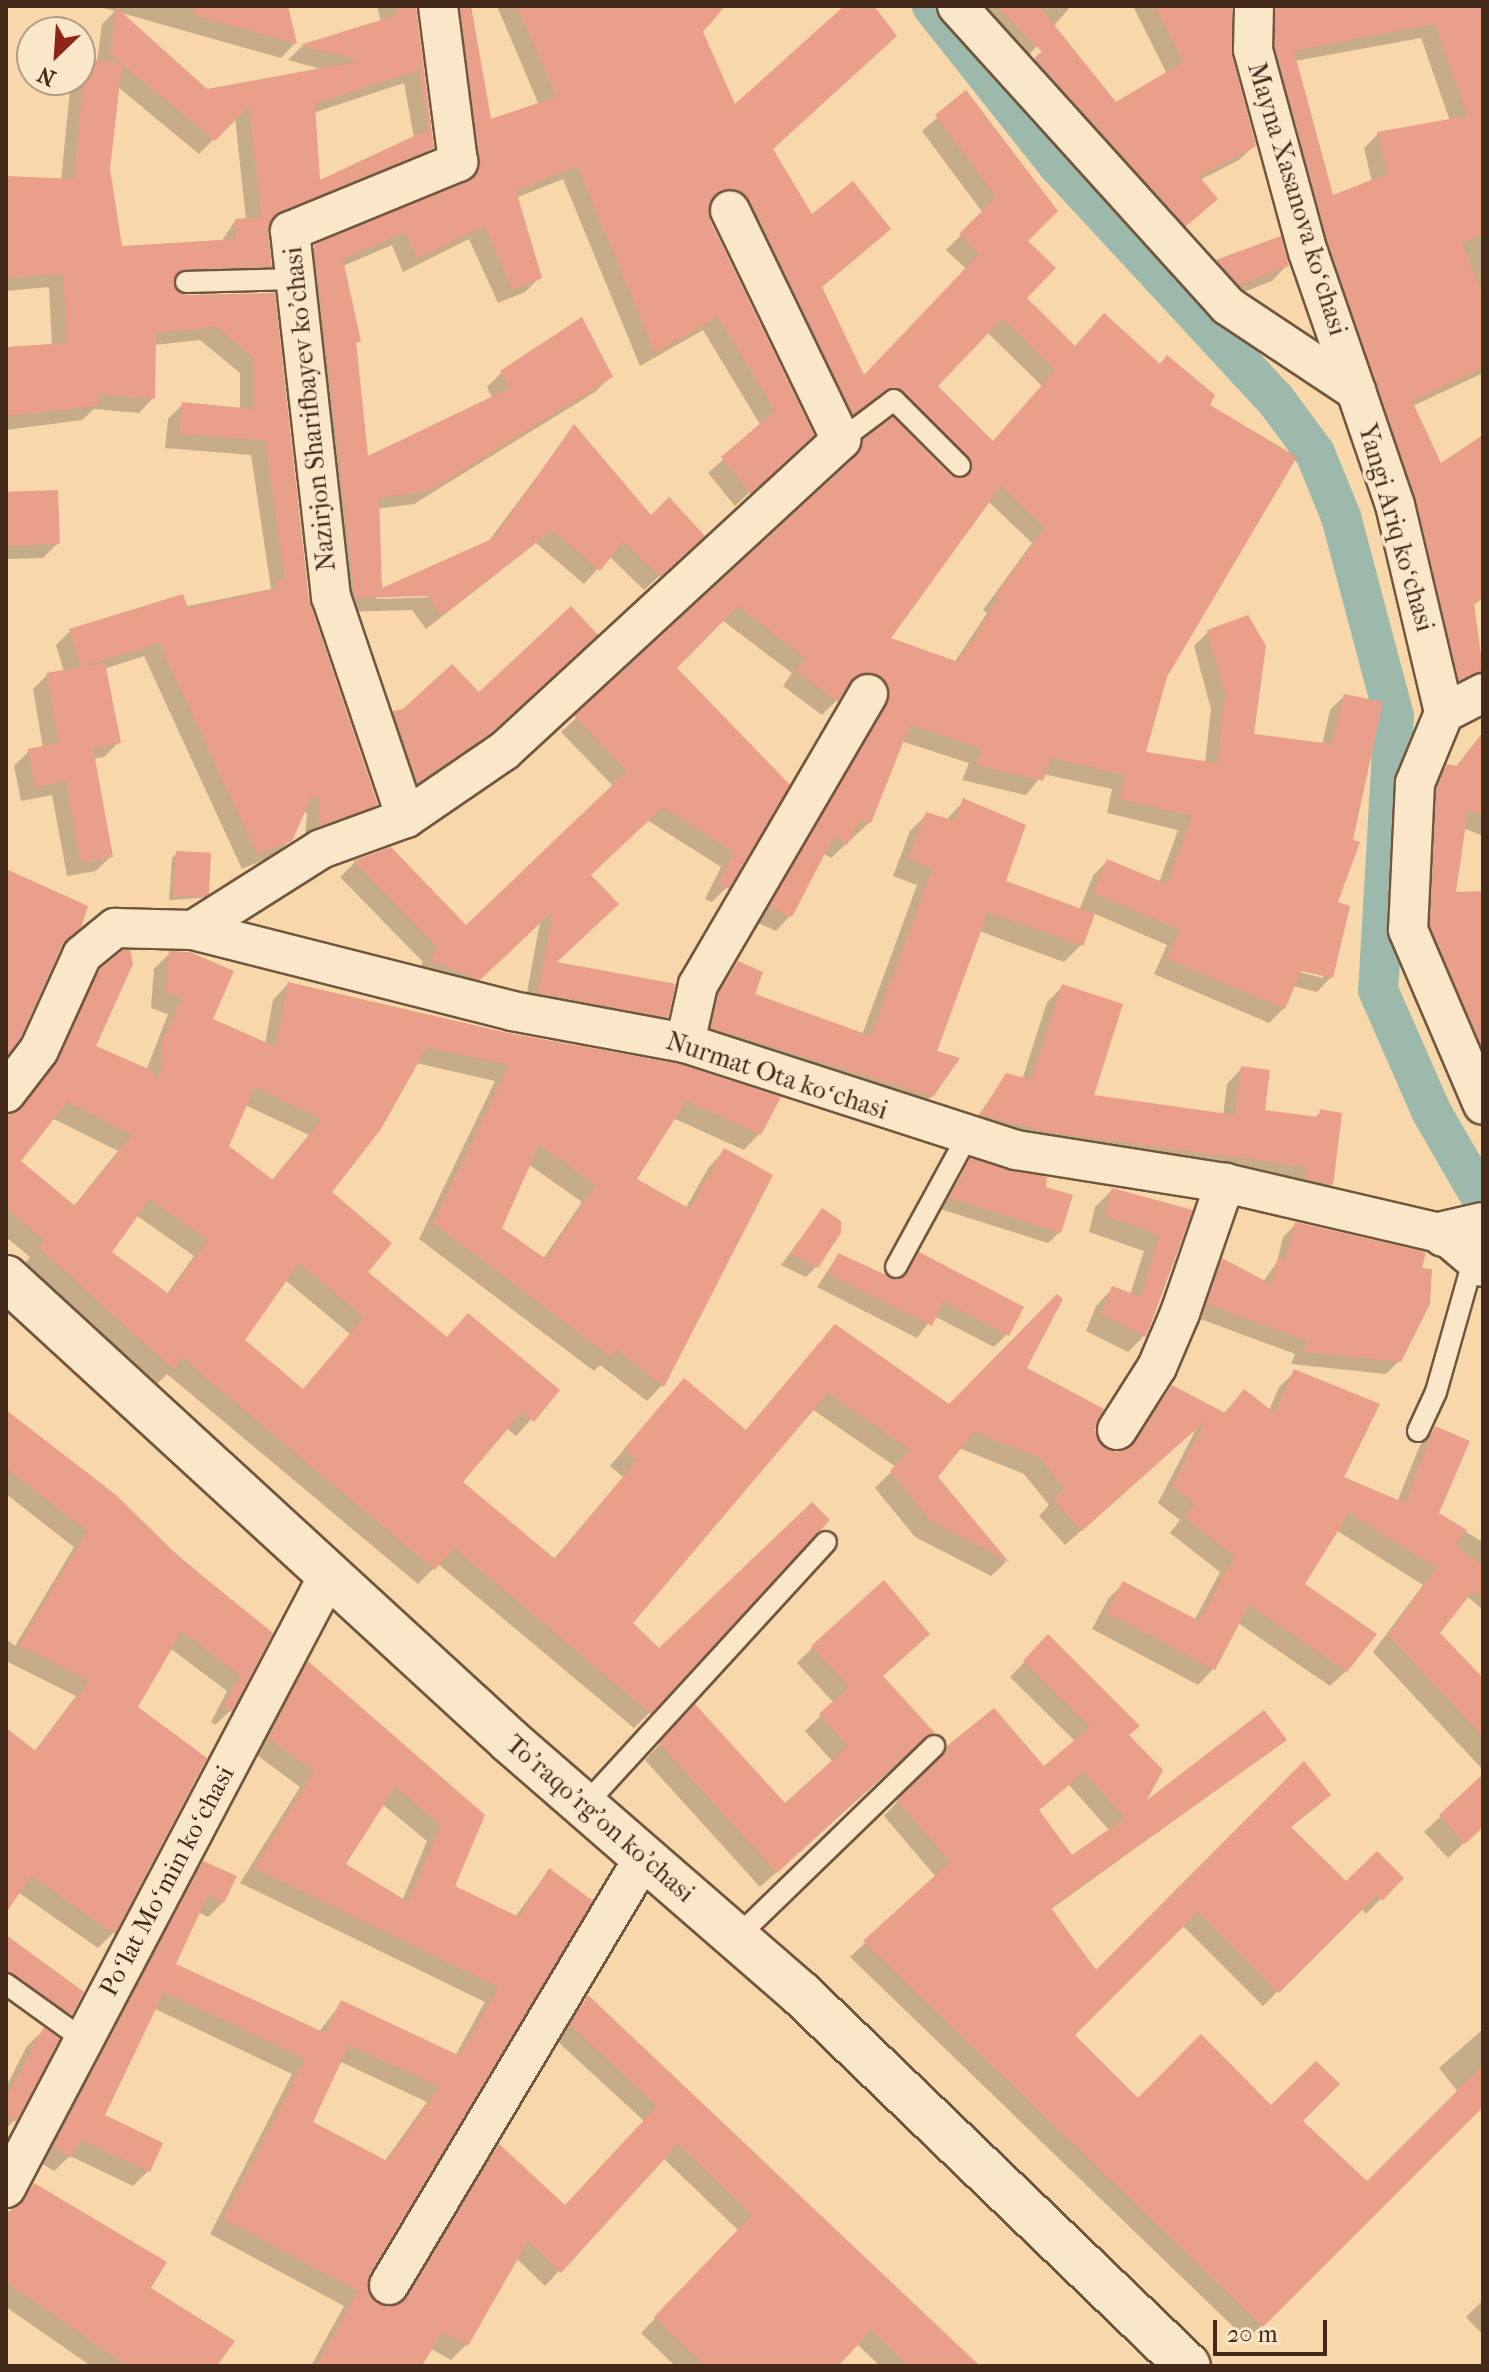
<!DOCTYPE html>
<html>
<head>
<meta charset="utf-8">
<style>
	body { margin:0 }
	#map { position:relative; width:1489px; height:2372px; overflow:hidden; background:#f8d8aa; font-family:"IM FELL French Canon",serif }
	div>[style] { position:absolute }
	.shadow>* { inset:0; background:#0003 }
	.canal>* { height:40px; margin:-20px; padding:0 20px; transform-origin:20px; border-radius:20px; background:#9db9ab }
	.building>* { inset:0; background:#e99f89; transform-origin:0 0 }
	.roads { filter:drop-shadow(2px 0 #71563e) drop-shadow(-2px 0 #71563e) drop-shadow(0 2px #71563e) drop-shadow(0 -2px #71563e) }
	.service>* { height:20px; margin:-10px; padding:0 10px; transform-origin:10px; border-radius:10px; background:#fae6c8 }
	.minor>* { height:38px; margin:-19px; padding:0 19px; transform-origin:19px; border-radius:19px; background:#fae6c8 }
	.tertiary>* { height:44px; margin:-22px; padding:0 22px; transform-origin:22px; border-radius:22px; background:#fae6c8 }
	.secondary>* { height:44px; margin:-22px; padding:0 22px; transform-origin:22px; border-radius:22px; background:#fae6c8 }
	span { translate:-50% -50%; white-space:nowrap; text-align:center; line-height:1.15; -webkit-text-stroke:7px #fae6c8; paint-order:stroke }
	.street-label { font-size:26px; color:#442a1a }
	.frame { position:absolute; inset:0; border:8px solid #442a1a; pointer-events:none }
	.north { position:absolute; left:16px; top:16px; width:80px; height:80px; box-sizing:border-box; background:#fae6c8; border:2px solid #b19b82; border-radius:50%; rotate:205deg; font-size:22px; font-weight:700; line-height:32px; text-align:center; color:#442a1a }
	.north::after { content:''; display:block; margin:auto; width:28px; height:36px; background:#8f2418; clip-path:polygon(50% 0,100% 100%,50% 72%,0 100%) }
	.scale { position:absolute; left:1213px; top:2320px; width:114px; height:36px; box-sizing:border-box; border:4px solid #442a1a; border-top:0; padding-left:10px; font-size:24px; line-height:28px; white-space:nowrap; color:#442a1a; -webkit-text-stroke:6px #fae6c8; paint-order:stroke }
</style>
</head>
<body>
<div id="map">
	<div class="shadow">
		<i style="clip-path:polygon(evenodd,96px 6px,286px 6px,295px 43px,281px 58px,118px 12px,207px 91px,324px 70px,288px 60px,301px 47px,381px 22px,377px 6px,415px 6px,432px 147px,417px 162px,272px 222px,266px 232px,270px 266px,255px 281px,172px 283px,185px 297px,273px 295px,307px 600px,376px 804px,361px 819px,305px 839px,307px 813px,302px 812px,290px 840px,275px 855px,242px 869px,144px 656px,104px 669px,118px 743px,104px 757px,92px 759px,111px 856px,96px 871px,67px 876px,52px 795px,21px 801px,14px 766px,29px 751px,43px 748px,33px 689px,47px 675px,64px 672px,56px 645px,71px 630px,271px 589px,251px 455px,165px 448px,168px 419px,183px 404px,240px 410px,240px 373px,200px 340px,154px 345px,153px 398px,139px 413px,94px 409px,82px 420px,6px 430px,6px 349px,52px 346px,49px 287px,6px 291px,6px 178px,61px 180px,71px 80px,80px 80px,86px 60px,97px 62px,102px 24px,115px 11px,96px 6px,404px 83px,414px 138px,319px 183px,313px 113px,404px 83px,96px 6px,118px 87px,199px 154px,235px 118px,246px 220px,235px 221px,221px 242px,121px 248px,108px 169px,118px 87px)"></i>
		<i style="clip-path:polygon(evenodd,437px 6px,469px 6px,489px 122px,539px 105px,497px 6px,722px 6px,701px 31px,735px 108px,847px 6px,871px 6px,771px 150px,811px 217px,889px 229px,820px 288px,863px 378px,966px 269px,946px 250px,983px 213px,922px 131px,966px 93px,1025px 241px,1024px 298px,1074px 348px,1207px 405px,1165px 676px,1144px 753px,1205px 763px,1211px 709px,1194px 646px,1208px 632px,1252px 736px,1322px 745px,1330px 710px,1344px 696px,1331px 977px,1317px 992px,1293px 986px,1284px 1008px,1269px 1023px,1154px 974px,1167px 945px,1093px 913px,1081px 945px,1064px 962px,979px 931px,935px 1052px,932px 1096px,915px 1112px,695px 1045px,703px 1012px,738px 963px,752px 995px,862px 1035px,917px 885px,893px 876px,910px 831px,927px 814px,946px 820px,964px 801px,1004px 882px,1079px 910px,1093px 876px,1107px 861px,1159px 883px,1178px 830px,1107px 813px,1112px 789px,1043px 774px,1026px 795px,962px 780px,969px 763px,901px 741px,870px 822px,831px 858px,823px 853px,790px 916px,776px 931px,756px 922px,851px 686px,822px 715px,783px 686px,792px 673px,722px 620px,674px 668px,787px 785px,727px 887px,712px 902px,705px 899px,721px 867px,647px 820px,589px 876px,554px 964px,666px 1017px,652px 1031px,524px 1008px,540px 922px,464px 994px,417px 975px,423px 962px,340px 877px,354px 863px,391px 849px,466px 928px,614px 787px,561px 732px,843px 471px,864px 442px,957px 479px,883px 402px,870px 404px,838px 427px,715px 202px,709px 205px,708px 220px,797px 449px,735px 506px,708px 473px,761px 426px,703px 330px,640px 366px,563px 179px,516px 198px,540px 277px,525px 292px,498px 303px,469px 239px,403px 272px,392px 245px,343px 266px,359px 341px,354px 345px,366px 459px,493px 399px,487px 387px,501px 373px,610px 377px,595px 392px,414px 504px,377px 509px,380px 591px,488px 542px,574px 427px,650px 518px,687px 550px,644px 590px,609px 556px,584px 584px,536px 543px,426px 629px,412px 610px,340px 612px,300px 262px,315px 247px,463px 186px,437px 6px,987px 332px,1042px 386px,992px 443px,935px 386px,987px 332px,437px 6px,988px 501px,1032px 543px,983px 610px,987px 613px,954px 663px,887px 639px,988px 501px,437px 6px,437px 593px,437px 597px,376px 599px,380px 595px,437px 593px,437px 6px,1292px 967px,1323px 974px,1323px 978px,1291px 970px,1292px 967px)"></i>
		<i style="clip-path:polygon(969px 6px,1071px 6px,1023px 62px)"></i>
		<i style="clip-path:polygon(1133px 6px,1230px 6px,1230px 56px,1254px 146px,1239px 160px,1200px 180px,1201px 213px,1170px 239px,1021px 74px,1062px 37px,1116px 105px,1167px 74px)"></i>
		<i style="clip-path:polygon(evenodd,1254px 6px,1483px 6px,1483px 373px,1413px 406px,1440px 466px,1483px 437px,1483px 598px,1472px 606px,1483px 677px,1445px 694px,1254px 6px,1421px 38px,1450px 121px,1378px 134px,1364px 148px,1372px 182px,1331px 198px,1295px 61px,1421px 38px)"></i>
		<i style="clip-path:polygon(1279px 238px,1287px 265px,1272px 281px,1223px 300px,1202px 277px,1217px 262px)"></i>
		<i style="clip-path:polygon(6px 493px,58px 543px,43px 558px,6px 559px)"></i>
		<i style="clip-path:polygon(580px 649px,473px 748px,402px 796px,379px 728px,394px 713px,479px 695px)"></i>
		<i style="clip-path:polygon(1483px 732px,1483px 836px,1463px 828px,1453px 894px,1483px 893px,1483px 1096px,1417px 941px,1433px 781px,1447px 766px,1455px 768px)"></i>
		<i style="clip-path:polygon(177px 853px,206px 893px,201px 898px,169px 900px,172px 858px)"></i>
		<i style="clip-path:polygon(evenodd,170px 953px,210px 1020px,265px 1044px,273px 1000px,288px 984px,508px 1035px,679px 1066px,759px 1134px,744px 1150px,673px 1118px,634px 1180px,685px 1209px,709px 1167px,724px 1151px,662px 1385px,647px 1401px,600px 1365px,594px 1371px,419px 1239px,495px 1081px,416px 1063px,329px 1192px,366px 1272px,446px 1338px,468px 1315px,558px 1390px,516px 1436px,506px 1428px,460px 1482px,553px 1560px,623px 1477px,610px 1466px,669px 1396px,745px 1431px,835px 1327px,949px 1406px,1024px 1369px,1115px 1454px,1128px 1448px,1172px 1387px,1223px 1414px,1244px 1391px,1269px 1411px,1279px 1387px,1295px 1372px,1341px 1478px,1397px 1502px,1420px 1445px,1435px 1429px,1436px 1514px,1483px 1542px,1483px 1610px,1467px 1596px,1438px 1633px,1483px 1681px,1483px 1770px,1373px 1652px,1423px 1585px,1336px 1530px,1303px 1584px,1346px 1671px,1330px 1686px,1238px 1623px,1213px 1669px,1198px 1685px,1092px 1629px,1108px 1599px,1124px 1583px,1194px 1621px,1220px 1572px,1170px 1533px,1180px 1520px,1158px 1503px,1196px 1429px,1065px 1545px,1039px 1516px,1049px 1505px,1024px 1474px,959px 1448px,936px 1477px,1006px 1562px,991px 1576px,915px 1537px,875px 1488px,896px 1467px,812px 1409px,630px 1623px,650px 1712px,634px 1728px,438px 1564px,418px 1584px,167px 1374px,157px 1384px,24px 1264px,30px 1257px,6px 1237px,6px 1117px,19px 1111px,41px 1081px,85px 987px,101px 970px,93px 1047px,146px 1071px,168px 1014px,151px 1008px,154px 969px,170px 953px,245px 1105px,309px 1135px,271px 1181px,227px 1146px,245px 1105px,170px 953px,52px 1118px,118px 1151px,73px 1207px,18px 1162px,52px 1118px,170px 953px,528px 1164px,582px 1202px,543px 1259px,499px 1228px,528px 1164px,170px 953px,136px 1215px,194px 1256px,167px 1294px,109px 1253px,136px 1215px,170px 953px,285px 1280px,350px 1334px,302px 1391px,242px 1341px,285px 1280px)"></i>
		<i style="clip-path:polygon(1062px 987px,1091px 1096px,1223px 1116px,1227px 1084px,1242px 1068px,1263px 1112px,1314px 1118px,1321px 1112px,1340px 1115px,1331px 1185px,1315px 1200px,967px 1131px,1007px 1075px,1022px 1080px,1047px 1002px)"></i>
		<i style="clip-path:polygon(971px 1161px,1044px 1188px,1060px 1232px,1048px 1243px,940px 1209px)"></i>
		<i style="clip-path:polygon(1112px 1190px,1190px 1211px,1144px 1336px,1128px 1352px,1086px 1331px,1096px 1306px,1112px 1289px,1130px 1295px,1144px 1251px,1089px 1232px,1095px 1207px)"></i>
		<i style="clip-path:polygon(822px 1210px,816px 1267px,806px 1277px,781px 1265px)"></i>
		<i style="clip-path:polygon(1296px 1224px,1399px 1361px,1386px 1374px,1291px 1364px,1295px 1354px,1195px 1317px,1210px 1273px,1223px 1261px,1263px 1282px,1277px 1262px,1283px 1237px)"></i>
		<i style="clip-path:polygon(919px 1254px,1007px 1334px,994px 1347px,934px 1316px,917px 1338px,817px 1287px,838px 1255px,899px 1281px)"></i>
		<i style="clip-path:polygon(6px 1412px,271px 1633px,230px 1711px,215px 1725px,211px 1722px,227px 1691px,170px 1648px,135px 1708px,205px 1759px,113px 1933px,98px 1948px,18px 1892px,6px 1909px,6px 1731px,34px 1752px,76px 1696px,6px 1661px,6px 1639px,15px 1646px,74px 1547px,6px 1494px)"></i>
		<i style="clip-path:polygon(evenodd,1048px 1637px,1127px 1736px,1141px 1807px,1285px 1740px,1050px 1910px,1095px 1973px,1328px 1794px,1290px 1828px,1346px 1884px,1401px 1878px,1366px 1914px,1361px 1908px,1263px 2006px,1182px 1925px,1072px 2035px,1138px 2100px,1271px 2108px,1301px 2121px,1367px 2184px,1458px 2092px,1439px 2068px,1483px 2029px,1483px 2104px,1247px 2340px,850px 1957px,936px 1877px,884px 1816px,932px 1764px,1044px 1769px,1076px 1742px,1010px 1677px,1048px 1637px,1069px 1785px,1110px 1831px,1072px 1858px,1038px 1811px,1069px 1785px)"></i>
		<i style="clip-path:polygon(813px 1647px,932px 1733px,760px 1887px,645px 1760px,679px 1723px,784px 1806px,833px 1762px,805px 1731px,834px 1703px,797px 1663px)"></i>
		<i style="clip-path:polygon(evenodd,308px 1663px,482px 1815px,452px 1887px,515px 1917px,549px 1870px,590px 1901px,368px 2273px,365px 2286px,376px 2305px,390px 2309px,399px 2303px,485px 2161px,499px 2146px,565px 2207px,644px 2121px,556px 2040px,588px 1998px,978px 2366px,880px 2366px,857px 2344px,835px 2366px,675px 2366px,641px 2333px,739px 2231px,663px 2158px,545px 2286px,516px 2258px,466px 2345px,451px 2360px,430px 2348px,419px 2366px,311px 2366px,344px 2306px,210px 2234px,292px 2074px,153px 2008px,102px 2116px,148px 2171px,133px 2186px,70px 2156px,54px 2171px,39px 2162px,189px 1878px,204px 1863px,223px 1902px,208px 1917px,198px 1912px,174px 1965px,319px 2032px,341px 2003px,455px 2056px,485px 2002px,240px 1883px,300px 1787px,254px 1753px,294px 1678px,308px 1663px,382px 1804px,427px 1841px,402px 1901px,343px 1864px,382px 1804px,308px 1663px,339px 2061px,427px 2102px,384px 2162px,310px 2123px,339px 2061px)"></i>
		<i style="clip-path:polygon(1483px 1777px,1483px 1825px,1448px 1858px,1424px 1832px)"></i>
		<i style="clip-path:polygon(6px 1937px,82px 1993px,56px 2029px,6px 1993px)"></i>
		<i style="clip-path:polygon(44px 2030px,14px 2120px,6px 2129px,6px 2087px,27px 2046px)"></i>
		<i style="clip-path:polygon(34px 2185px,149px 2289px,215px 2366px,91px 2366px,6px 2307px,6px 2217px)"></i>
		<i style="clip-path:polygon(1483px 2300px,1483px 2335px,1466px 2317px)"></i>
	</div>
	<div class="canal">
		<i style="left:932px;top:6px;width:204px;rotate:51.6deg"></i>
		<i style="left:1059px;top:166px;width:318px;rotate:47.2deg"></i>
		<i style="left:1275px;top:399px;width:67px;rotate:53.5deg"></i>
		<i style="left:1315px;top:453px;width:69px;rotate:67.9deg"></i>
		<i style="left:1341px;top:517px;width:206px;rotate:75.1deg"></i>
		<i style="left:1394px;top:716px;width:274px;rotate:93.3deg"></i>
		<i style="left:1378px;top:990px;width:132px;rotate:66.3deg"></i>
		<i style="left:1431px;top:1111px;width:104px;rotate:60deg"></i>
	</div>
	<div class="building">
		<i style="clip-path:polygon(196px 6px,288px 6px,297px 44px,194px 15px)"></i>
		<i style="clip-path:polygon(evenodd,395px 6px,416px 6px,434px 148px,281px 211px,268px 232px,272px 267px,186px 269px,173px 282px,186px 295px,275px 293px,309px 600px,378px 805px,319px 826px,320px 799px,312px 796px,292px 841px,257px 855px,159px 643px,84px 666px,105px 663px,121px 743px,93px 748px,113px 857px,81px 863px,66px 781px,35px 787px,28px 749px,59px 743px,46px 673px,81px 667px,69px 629px,183px 594px,188px 608px,278px 588px,276px 581px,285px 579px,265px 441px,179px 434px,182px 402px,254px 409px,254px 358px,216px 327px,156px 333px,155px 399px,98px 394px,99px 406px,6px 416px,6px 347px,67px 343px,63px 274px,6px 278px,6px 176px,74px 179px,85px 58px,121px 63px,110px 53px,116px 7px,207px 89px,360px 61px,300px 45px,397px 15px,395px 6px,122px 64px,215px 141px,249px 106px,261px 217px,235px 219px,236px 239px,122px 246px,110px 169px,122px 64px,395px 6px,419px 70px,429px 129px,320px 180px,315px 104px,419px 70px)"></i>
		<i style="clip-path:polygon(evenodd,460px 6px,471px 6px,491px 119px,556px 97px,517px 6px,725px 6px,703px 32px,735px 104px,844px 6px,874px 6px,897px 36px,773px 149px,812px 214px,853px 181px,891px 229px,822px 287px,864px 375px,979px 254px,959px 234px,996px 197px,935px 115px,966px 90px,1058px 211px,1028px 241px,1056px 268px,1027px 298px,1075px 346px,1104px 313px,1160px 364px,1167px 355px,1215px 395px,1210px 405px,1297px 457px,1167px 677px,1146px 752px,1217px 763px,1225px 694px,1207px 630px,1248px 615px,1266px 646px,1254px 734px,1332px 744px,1344px 694px,1383px 702px,1353px 840px,1360px 842px,1338px 902px,1350px 906px,1333px 978px,1301px 971px,1285px 1009px,1167px 959px,1180px 930px,1093px 893px,1107px 859px,1167px 884px,1192px 816px,1120px 799px,1125px 775px,1051px 758px,1043px 781px,976px 765px,982px 749px,910px 725px,871px 823px,860px 820px,847px 845px,834px 836px,792px 917px,769px 907px,890px 693px,880px 675px,867px 672px,849px 682px,838px 702px,796px 671px,805px 658px,738px 606px,677px 668px,790px 785px,729px 889px,718px 884px,734px 852px,663px 807px,591px 875px,619px 904px,557px 962px,676px 984px,668px 1018px,538px 993px,553px 911px,480px 980px,430px 960px,437px 947px,353px 861px,391px 847px,466px 925px,627px 771px,574px 716px,856px 456px,862px 440px,893px 417px,951px 476px,964px 478px,973px 469px,969px 457px,899px 388px,886px 390px,853px 415px,750px 200px,731px 188px,711px 198px,710px 220px,814px 435px,751px 494px,721px 457px,775px 411px,718px 317px,655px 353px,577px 166px,516px 191px,542px 278px,513px 290px,484px 226px,417px 259px,406px 232px,343px 259px,361px 342px,356px 342px,368px 456px,510px 388px,500px 371px,582px 317px,613px 377px,431px 490px,379px 498px,382px 588px,494px 538px,574px 424px,651px 515px,669px 497px,705px 536px,660px 577px,623px 541px,600px 571px,552px 530px,442px 616px,427px 596px,355px 598px,314px 245px,476px 174px,480px 159px,460px 6px,1003px 318px,1055px 370px,993px 441px,938px 386px,1003px 318px,460px 6px,1001px 486px,1045px 528px,996px 595px,1000px 597px,958px 662px,891px 638px,1001px 486px)"></i>
		<i style="clip-path:polygon(997px 6px,1039px 6px,1116px 102px,1183px 62px,1155px 6px,1232px 6px,1232px 55px,1256px 146px,1199px 176px,1218px 199px,1186px 226px,1034px 58px,1042px 52px)"></i>
		<i style="clip-path:polygon(evenodd,1276px 6px,1483px 6px,1483px 235px,1462px 243px,1483px 295px,1483px 368px,1412px 401px,1441px 463px,1483px 435px,1483px 596px,1474px 603px,1483px 671px,1459px 681px,1416px 498px,1329px 246px,1275px 47px,1276px 6px,1435px 24px,1467px 116px,1377px 132px,1387px 174px,1333px 195px,1294px 51px,1435px 24px)"></i>
		<i style="clip-path:polygon(1281px 236px,1289px 266px,1239px 285px,1216px 260px)"></i>
		<i style="left:58px;top:490px;width:54px;height:52px;rotate:88deg"></i>
		<i style="clip-path:polygon(571px 606px,598px 635px,490px 734px,418px 783px,393px 711px,403px 709px,452px 664px,479px 692px)"></i>
		<i style="clip-path:polygon(1483px 733px,1483px 816px,1468px 810px,1456px 892px,1483px 891px,1483px 1049px,1430px 926px,1437px 788px,1447px 764px,1457px 766px)"></i>
		<i style="clip-path:polygon(963px 798px,1026px 825px,1006px 881px,1095px 914px,1083px 946px,988px 912px,937px 1051px,960px 1058px,933px 1097px,711px 1028px,719px 993px,738px 961px,763px 972px,755px 994px,871px 1036px,932px 868px,908px 859px,926px 812px,955px 821px)"></i>
		<i style="left:176px;top:851px;width:35px;height:45px;rotate:3deg"></i>
		<i style="clip-path:polygon(6px 869px,88px 906px,81px 928px,62px 946px,20px 1039px,6px 1057px)"></i>
		<i style="clip-path:polygon(evenodd,123px 950px,130px 950px,133px 964px,96px 1046px,153px 1071px,154px 1078px,160px 1078px,162px 1042px,182px 998px,166px 992px,169px 951px,190px 952px,234px 971px,213px 1019px,276px 1047px,288px 982px,508px 1033px,680px 1064px,781px 1097px,761px 1135px,686px 1101px,637px 1179px,690px 1209px,724px 1148px,773px 1175px,664px 1387px,617px 1350px,611px 1357px,433px 1223px,509px 1065px,427px 1047px,381px 1129px,332px 1192px,392px 1243px,368px 1272px,447px 1337px,468px 1313px,560px 1390px,534px 1422px,522px 1412px,463px 1482px,555px 1559px,637px 1460px,624px 1449px,684px 1378px,746px 1430px,835px 1324px,949px 1404px,1057px 1294px,1063px 1299px,1027px 1368px,1104px 1409px,1095px 1430px,1106px 1449px,1117px 1452px,1135px 1442px,1172px 1385px,1225px 1413px,1244px 1389px,1275px 1413px,1294px 1369px,1380px 1404px,1344px 1477px,1405px 1503px,1435px 1426px,1470px 1441px,1439px 1513px,1467px 1530px,1455px 1545px,1483px 1566px,1483px 1597px,1473px 1591px,1440px 1633px,1483px 1678px,1483px 1737px,1388px 1635px,1437px 1568px,1349px 1513px,1305px 1584px,1377px 1634px,1347px 1672px,1249px 1605px,1215px 1670px,1107px 1613px,1123px 1581px,1199px 1621px,1234px 1556px,1184px 1517px,1195px 1504px,1172px 1486px,1206px 1420px,1082px 1531px,1053px 1499px,1064px 1489px,1040px 1458px,974px 1432px,938px 1477px,1009px 1562px,931px 1521px,890px 1471px,910px 1450px,828px 1393px,633px 1623px,659px 1648px,812px 1502px,830px 1520px,651px 1714px,454px 1548px,435px 1570px,181px 1357px,174px 1370px,38px 1247px,44px 1240px,6px 1208px,6px 1115px,23px 1106px,56px 1063px,100px 969px,123px 950px,255px 1087px,322px 1119px,273px 1180px,229px 1146px,255px 1087px,123px 950px,67px 1102px,132px 1135px,75px 1206px,21px 1161px,67px 1102px,123px 950px,539px 1145px,596px 1185px,546px 1259px,502px 1228px,539px 1145px,123px 950px,150px 1199px,208px 1240px,169px 1294px,112px 1252px,150px 1199px,123px 950px,299px 1263px,364px 1317px,303px 1389px,245px 1340px,299px 1263px)"></i>
		<i style="clip-path:polygon(1062px 984px,1123px 1004px,1094px 1095px,1235px 1115px,1241px 1066px,1270px 1070px,1265px 1110px,1319px 1117px,1320px 1109px,1342px 1113px,1333px 1185px,1305px 1179px,1307px 1167px,1052px 1133px,980px 1115px,1006px 1073px,1031px 1080px)"></i>
		<i style="clip-path:polygon(970px 1158px,1047px 1177px,1046px 1187px,1073px 1195px,1061px 1233px,949px 1198px)"></i>
		<i style="clip-path:polygon(1112px 1188px,1193px 1210px,1146px 1337px,1101px 1314px,1112px 1286px,1141px 1297px,1159px 1235px,1104px 1215px)"></i>
		<i style="clip-path:polygon(822px 1208px,841px 1221px,841px 1233px,818px 1268px,790px 1254px)"></i>
		<i style="clip-path:polygon(1295px 1222px,1426px 1252px,1422px 1268px,1432px 1269px,1430px 1304px,1401px 1362px,1302px 1352px,1307px 1341px,1206px 1304px,1222px 1258px,1271px 1284px,1278px 1258px,1286px 1260px)"></i>
		<i style="clip-path:polygon(919px 1252px,1024px 1307px,1009px 1336px,943px 1301px,932px 1326px,828px 1274px,838px 1253px,897px 1280px,907px 1274px)"></i>
		<i style="clip-path:polygon(6px 1410px,116px 1495px,181px 1559px,273px 1633px,232px 1712px,224px 1706px,240px 1676px,182px 1631px,138px 1707px,207px 1758px,115px 1934px,31px 1876px,6px 1913px,6px 1728px,36px 1751px,89px 1681px,19px 1645px,87px 1531px,6px 1468px)"></i>
		<i style="clip-path:polygon(884px 1580px,930px 1634px,883px 1676px,935px 1733px,925px 1737px,777px 1873px,659px 1743px,695px 1704px,785px 1803px,848px 1746px,819px 1714px,849px 1687px,811px 1646px)"></i>
		<i style="clip-path:polygon(evenodd,1048px 1634px,1140px 1726px,1129px 1735px,1163px 1770px,1147px 1800px,1264px 1710px,1287px 1740px,1051px 1908px,1096px 1970px,1304px 1761px,1331px 1795px,1291px 1827px,1346px 1881px,1377px 1851px,1404px 1878px,1382px 1901px,1377px 1895px,1279px 1993px,1198px 1912px,1075px 2035px,1138px 2098px,1201px 2034px,1271px 2105px,1316px 2061px,1340px 2084px,1303px 2121px,1367px 2181px,1483px 2065px,1483px 2107px,1263px 2327px,863px 1941px,950px 1862px,897px 1800px,947px 1746px,994px 1708px,1044px 1766px,1090px 1727px,1023px 1661px,1048px 1634px,1084px 1772px,1125px 1818px,1072px 1855px,1039px 1810px,1084px 1772px)"></i>
		<i style="clip-path:polygon(evenodd,308px 1661px,485px 1815px,455px 1886px,519px 1917px,549px 1868px,593px 1901px,370px 2274px,370px 2296px,388px 2307px,407px 2297px,499px 2144px,565px 2205px,657px 2106px,570px 2025px,588px 1995px,980px 2366px,909px 2366px,872px 2330px,838px 2366px,705px 2366px,654px 2317px,752px 2215px,678px 2144px,561px 2273px,528px 2241px,468px 2346px,442px 2332px,422px 2366px,316px 2366px,358px 2291px,223px 2219px,305px 2059px,164px 1992px,105px 2115px,163px 2143px,150px 2172px,81px 2140px,70px 2158px,53px 2146px,203px 1861px,237px 1876px,224px 1903px,208px 1895px,176px 1964px,325px 2033px,341px 2000px,460px 2056px,498px 1987px,254px 1868px,314px 1771px,268px 1738px,308px 1661px,395px 1787px,441px 1825px,408px 1902px,346px 1864px,395px 1787px,308px 1661px,349px 2045px,440px 2087px,387px 2161px,313px 2122px,349px 2045px)"></i>
		<i style="clip-path:polygon(1483px 1774px,1483px 1827px,1465px 1844px,1439px 1815px)"></i>
		<i style="clip-path:polygon(6px 1935px,84px 1992px,72px 2015px,6px 1971px)"></i>
		<i style="clip-path:polygon(44px 2027px,60px 2039px,16px 2122px,6px 2115px,6px 2098px)"></i>
		<i style="clip-path:polygon(34px 2183px,167px 2262px,151px 2288px,235px 2341px,217px 2366px,127px 2366px,6px 2282px,6px 2214px,25px 2199px)"></i>
	</div>
	<div class="roads">
		<div class="service">
			<i style="left:186px;top:282px;width:109px;rotate:-1.6deg"></i>
			<i style="left:841px;top:440px;width:66px;rotate:-37deg"></i>
			<i style="left:894px;top:400px;width:93px;rotate:45deg"></i>
			<i style="left:896px;top:1267px;width:148px;rotate:-61.4deg"></i>
			<i style="left:1418px;top:1431px;width:43px;rotate:-65.2deg"></i>
			<i style="left:1436px;top:1392px;width:139px;rotate:-74.2deg"></i>
			<i style="left:584px;top:1806px;width:358px;rotate:-47.5deg"></i>
			<i style="left:736px;top:1938px;width:276px;rotate:-44.1deg"></i>
			<i style="left:6px;top:1984px;width:96px;rotate:35.7deg"></i>
		</div>
		<div class="minor">
			<i style="left:957px;top:6px;width:404px;rotate:47.9deg"></i>
			<i style="left:1228px;top:306px;width:154px;rotate:33.6deg"></i>
			<i style="left:1356px;top:391px;width:120px;rotate:71.1deg"></i>
			<i style="left:1395px;top:505px;width:214px;rotate:76.7deg"></i>
			<i style="left:1444px;top:713px;width:76px;rotate:112.5deg"></i>
			<i style="left:1415px;top:783px;width:147px;rotate:92.7deg"></i>
			<i style="left:1408px;top:930px;width:190px;rotate:66.8deg"></i>
			<i style="left:1254px;top:6px;width:44px;rotate:91.3deg"></i>
			<i style="left:1253px;top:50px;width:209px;rotate:74.8deg"></i>
			<i style="left:1308px;top:252px;width:147px;rotate:70.9deg"></i>
			<i style="left:1444px;top:713px;width:44px;rotate:-27.1deg"></i>
			<i style="left:406px;top:818px;width:233px;rotate:-108.7deg"></i>
			<i style="left:331px;top:597px;width:368px;rotate:-96.4deg"></i>
			<i style="left:290px;top:231px;width:182px;rotate:-22.3deg"></i>
			<i style="left:458px;top:162px;width:157px;rotate:-97.3deg"></i>
			<i style="left:193px;top:930px;width:151px;rotate:-32.3deg"></i>
			<i style="left:321px;top:849px;width:90px;rotate:-20deg"></i>
			<i style="left:406px;top:818px;width:119px;rotate:-34.4deg"></i>
			<i style="left:504px;top:751px;width:459px;rotate:-42.7deg"></i>
			<i style="left:841px;top:440px;width:255px;rotate:-115.8deg"></i>
			<i style="left:685px;top:1043px;width:59px;rotate:-77.4deg"></i>
			<i style="left:698px;top:985px;width:337px;rotate:-59.7deg"></i>
			<i style="left:6px;top:1093px;width:54px;rotate:-52.5deg"></i>
			<i style="left:39px;top:1050px;width:104px;rotate:-65.6deg"></i>
			<i style="left:82px;top:955px;width:43px;rotate:-39.3deg"></i>
			<i style="left:115px;top:928px;width:78px;rotate:1.5deg"></i>
			<i style="left:193px;top:930px;width:329px;rotate:14.2deg"></i>
			<i style="left:512px;top:1011px;width:176px;rotate:10.5deg"></i>
			<i style="left:685px;top:1043px;width:348px;rotate:17.9deg"></i>
			<i style="left:1016px;top:1150px;width:212px;rotate:9deg"></i>
			<i style="left:1225px;top:1183px;width:225px;rotate:13.1deg"></i>
			<i style="left:1444px;top:1234px;width:51px;rotate:40.2deg"></i>
			<i style="left:1117px;top:1430px;width:75px;rotate:-57.6deg"></i>
			<i style="left:1157px;top:1367px;width:59px;rotate:-66.9deg"></i>
			<i style="left:1180px;top:1313px;width:138px;rotate:-70.9deg"></i>
			<i style="left:6px;top:2188px;width:694px;rotate:-62.25deg"></i>
			<i style="left:389px;top:2285px;width:497px;rotate:-59.2deg"></i>
		</div>
		<div class="tertiary">
			<i style="left:1444px;top:1234px;width:40px;rotate:-13deg"></i>
		</div>
		<div class="secondary">
			<i style="left:6px;top:1278px;width:684px;rotate:42.57deg"></i>
			<i style="left:510px;top:1741px;width:384px;rotate:41deg"></i>
			<i style="left:800px;top:1993px;width:538px;rotate:43.87deg"></i>
		</div>
	</div>
	<div class="street-label">
		<span style="left:1297px;top:199px;rotate:73deg">Mayna Xasanova koʻchasi</span>
		<span style="left:310px;top:409px;rotate:-96deg">Nazirjon Sharifbayev ko'chasi</span>
		<span style="left:1396px;top:528px;rotate:74deg">Yangi Ariq koʻchasi</span>
		<span style="left:777px;top:1076px;rotate:18deg">Nurmat Ota koʻchasi</span>
		<span style="left:600px;top:1819px;rotate:41deg">To'raqo'rg'on ko'chasi</span>
		<span style="left:167px;top:1881px;rotate:-62deg">Poʻlat Moʻmin koʻchasi</span>
	</div>
	<div class="frame"></div>
	<div class="north">N</div>
	<div class="scale">20 m</div>
</div>
</body>
</html>
